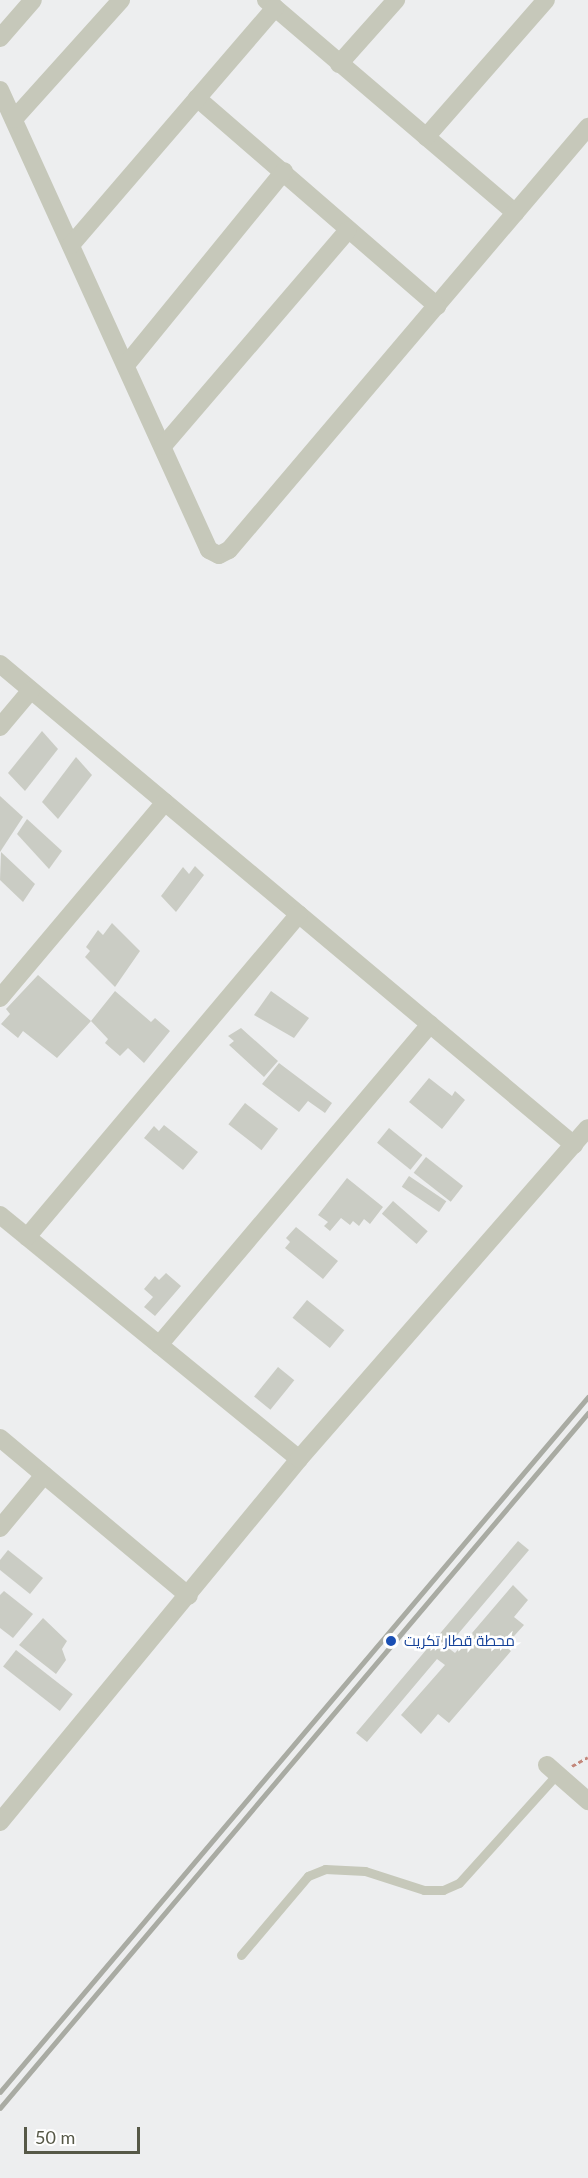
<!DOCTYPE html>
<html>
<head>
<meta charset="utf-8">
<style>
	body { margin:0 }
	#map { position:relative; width:588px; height:2178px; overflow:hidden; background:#edeeef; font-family:Lato,Cairo,sans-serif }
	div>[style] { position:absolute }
	.building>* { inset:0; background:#caccc4; transform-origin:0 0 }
	.path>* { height:3px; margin-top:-1.5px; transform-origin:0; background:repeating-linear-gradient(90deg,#c3877b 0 4.5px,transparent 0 7.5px) }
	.lane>* { height:9px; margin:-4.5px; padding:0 4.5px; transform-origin:4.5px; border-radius:4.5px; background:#c6c8ba }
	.street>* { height:18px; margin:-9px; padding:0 9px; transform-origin:9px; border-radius:9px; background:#c6c8ba }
	.rail>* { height:4.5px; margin:-2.25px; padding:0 2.25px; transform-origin:2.25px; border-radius:2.25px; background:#a9aba3 }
	.dots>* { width:16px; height:16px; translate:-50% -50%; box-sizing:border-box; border:3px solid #fff; border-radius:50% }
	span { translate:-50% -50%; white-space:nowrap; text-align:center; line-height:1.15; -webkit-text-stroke:5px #fff; paint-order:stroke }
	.transit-label { font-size:15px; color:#164399 }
	.left { translate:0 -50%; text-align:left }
	.scale { position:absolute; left:24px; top:2127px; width:116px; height:27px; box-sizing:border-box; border:3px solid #565847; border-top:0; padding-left:8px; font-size:18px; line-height:21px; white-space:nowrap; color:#565847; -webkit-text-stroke:4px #fff; paint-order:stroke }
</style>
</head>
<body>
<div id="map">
	<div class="building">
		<i style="clip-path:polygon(42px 731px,58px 749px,25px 791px,8px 773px)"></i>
		<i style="clip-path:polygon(76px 757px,92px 775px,58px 819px,42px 802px)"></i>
		<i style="clip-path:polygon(0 796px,23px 817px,0 852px)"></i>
		<i style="clip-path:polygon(27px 819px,62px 851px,49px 869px,17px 834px)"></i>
		<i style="clip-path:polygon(1px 852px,35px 884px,23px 902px,0 880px)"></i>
		<i style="clip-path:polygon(195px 866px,204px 875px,176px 912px,161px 896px,183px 867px,189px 874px)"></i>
		<i style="clip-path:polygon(112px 923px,140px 951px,115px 987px,85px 957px,90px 951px,86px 947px,98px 930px,103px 935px)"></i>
		<i style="clip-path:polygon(38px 975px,91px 1021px,57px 1058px,23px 1031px,18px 1038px,1px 1024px,10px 1014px,6px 1009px)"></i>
		<i style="clip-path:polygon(115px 991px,151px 1022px,155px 1018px,170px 1031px,144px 1063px,128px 1048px,120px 1056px,105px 1043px,108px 1039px,91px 1021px)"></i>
		<i style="clip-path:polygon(271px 991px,309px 1018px,294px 1038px,254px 1015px)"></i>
		<i style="clip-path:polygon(241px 1028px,278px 1061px,264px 1077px,229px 1045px,234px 1041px,228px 1036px)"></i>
		<i style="clip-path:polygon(279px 1063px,332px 1103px,325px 1113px,308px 1101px,299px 1112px,262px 1084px)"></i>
		<i style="clip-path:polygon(429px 1078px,452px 1096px,455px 1091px,465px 1100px,442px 1129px,409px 1102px)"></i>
		<i style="left:245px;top:1103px;width:42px;height:27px;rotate:38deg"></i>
		<i style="clip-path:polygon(164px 1125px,198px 1152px,183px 1170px,144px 1138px,154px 1126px,159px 1131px)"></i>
		<i style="left:389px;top:1128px;width:43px;height:19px;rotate:39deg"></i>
		<i style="left:426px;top:1157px;width:47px;height:20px;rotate:38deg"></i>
		<i style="left:409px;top:1176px;width:45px;height:13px;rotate:34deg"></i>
		<i style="clip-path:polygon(347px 1178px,383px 1207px,370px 1224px,364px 1219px,359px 1226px,353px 1221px,350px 1225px,341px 1218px,330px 1231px,324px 1226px,328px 1222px,318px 1215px)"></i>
		<i style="left:393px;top:1201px;width:46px;height:17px;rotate:41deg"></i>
		<i style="clip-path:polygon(296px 1227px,338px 1261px,323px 1279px,285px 1248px,290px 1242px,286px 1238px)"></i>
		<i style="clip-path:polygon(166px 1273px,181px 1286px,155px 1316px,144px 1307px,153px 1297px,144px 1289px,155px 1276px,159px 1280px)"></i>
		<i style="left:307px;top:1300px;width:48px;height:23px;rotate:39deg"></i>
		<i style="left:278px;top:1367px;width:21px;height:38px;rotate:39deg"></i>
		<i style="clip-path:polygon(518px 1541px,529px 1550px,447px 1647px,455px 1653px,513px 1585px,528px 1600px,514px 1617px,524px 1625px,505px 1646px,511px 1651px,449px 1723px,438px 1714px,421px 1734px,401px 1715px,445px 1665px,437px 1659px,367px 1742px,356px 1733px)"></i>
		<i style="clip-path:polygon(8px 1550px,43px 1578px,30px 1594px,0 1570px,0 1560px)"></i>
		<i style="clip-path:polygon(4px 1591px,33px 1614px,13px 1638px,0 1628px,0 1595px)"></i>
		<i style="clip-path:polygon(43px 1618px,67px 1641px,62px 1649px,66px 1660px,56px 1674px,19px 1645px)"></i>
		<i style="left:16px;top:1650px;width:72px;height:21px;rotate:38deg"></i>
	</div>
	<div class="path">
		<i style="left:572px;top:1766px;width:18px;rotate:-29deg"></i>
	</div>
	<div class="lane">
		<i style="left:241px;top:1955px;width:104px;rotate:-49.7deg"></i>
		<i style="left:308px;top:1876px;width:18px;rotate:-22deg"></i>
		<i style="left:325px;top:1869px;width:40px;rotate:2.9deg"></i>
		<i style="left:365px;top:1871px;width:62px;rotate:17.9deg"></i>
		<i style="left:424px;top:1890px;width:19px"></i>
		<i style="left:443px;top:1890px;width:17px;rotate:-24deg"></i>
		<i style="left:459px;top:1883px;width:147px;rotate:-48deg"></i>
	</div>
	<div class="street">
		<i style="left:266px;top:0;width:328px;rotate:40.5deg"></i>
		<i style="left:0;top:38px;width:50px;rotate:-49deg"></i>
		<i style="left:339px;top:64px;width:86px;rotate:-48.3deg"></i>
		<i style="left:0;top:90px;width:505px;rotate:65.57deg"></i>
		<i style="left:209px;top:550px;width:11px;rotate:27deg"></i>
		<i style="left:219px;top:555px;width:11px;rotate:-27deg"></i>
		<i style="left:229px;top:550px;width:555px;rotate:-49.68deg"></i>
		<i style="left:197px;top:98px;width:318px;rotate:40.9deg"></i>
		<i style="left:14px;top:119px;width:160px;rotate:-48deg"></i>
		<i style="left:426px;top:137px;width:182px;rotate:-48.8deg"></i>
		<i style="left:71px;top:245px;width:313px;rotate:-49.3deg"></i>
		<i style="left:126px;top:365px;width:250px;rotate:-50.8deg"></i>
		<i style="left:163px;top:446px;width:284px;rotate:-49.4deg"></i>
		<i style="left:0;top:664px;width:749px;rotate:39.96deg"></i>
		<i style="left:0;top:727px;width:48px;rotate:-50deg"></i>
		<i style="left:0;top:998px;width:256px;rotate:-49.9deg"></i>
		<i style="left:0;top:1215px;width:386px;rotate:39.2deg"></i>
		<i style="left:27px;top:1237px;width:422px;rotate:-49.9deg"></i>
		<i style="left:159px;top:1345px;width:420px;rotate:-49.8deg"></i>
		<i style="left:0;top:1438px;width:246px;rotate:39.9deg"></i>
		<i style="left:0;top:1528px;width:69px;rotate:-50.3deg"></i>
		<i style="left:547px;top:1765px;width:55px;rotate:41.3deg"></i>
		<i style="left:0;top:1822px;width:470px;rotate:-50.5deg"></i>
		<i style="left:299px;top:1459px;width:439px;rotate:-48.9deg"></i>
	</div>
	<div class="rail">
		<i style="left:0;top:2092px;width:910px;rotate:-49.77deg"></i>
		<i style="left:0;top:2108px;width:910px;rotate:-49.77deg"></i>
	</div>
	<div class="dots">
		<i style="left:391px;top:1641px;background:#1a4fb4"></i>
	</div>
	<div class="transit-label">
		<span class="left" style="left:404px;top:1641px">محطة قطار تكريت</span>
	</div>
	<div class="scale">50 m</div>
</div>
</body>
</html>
